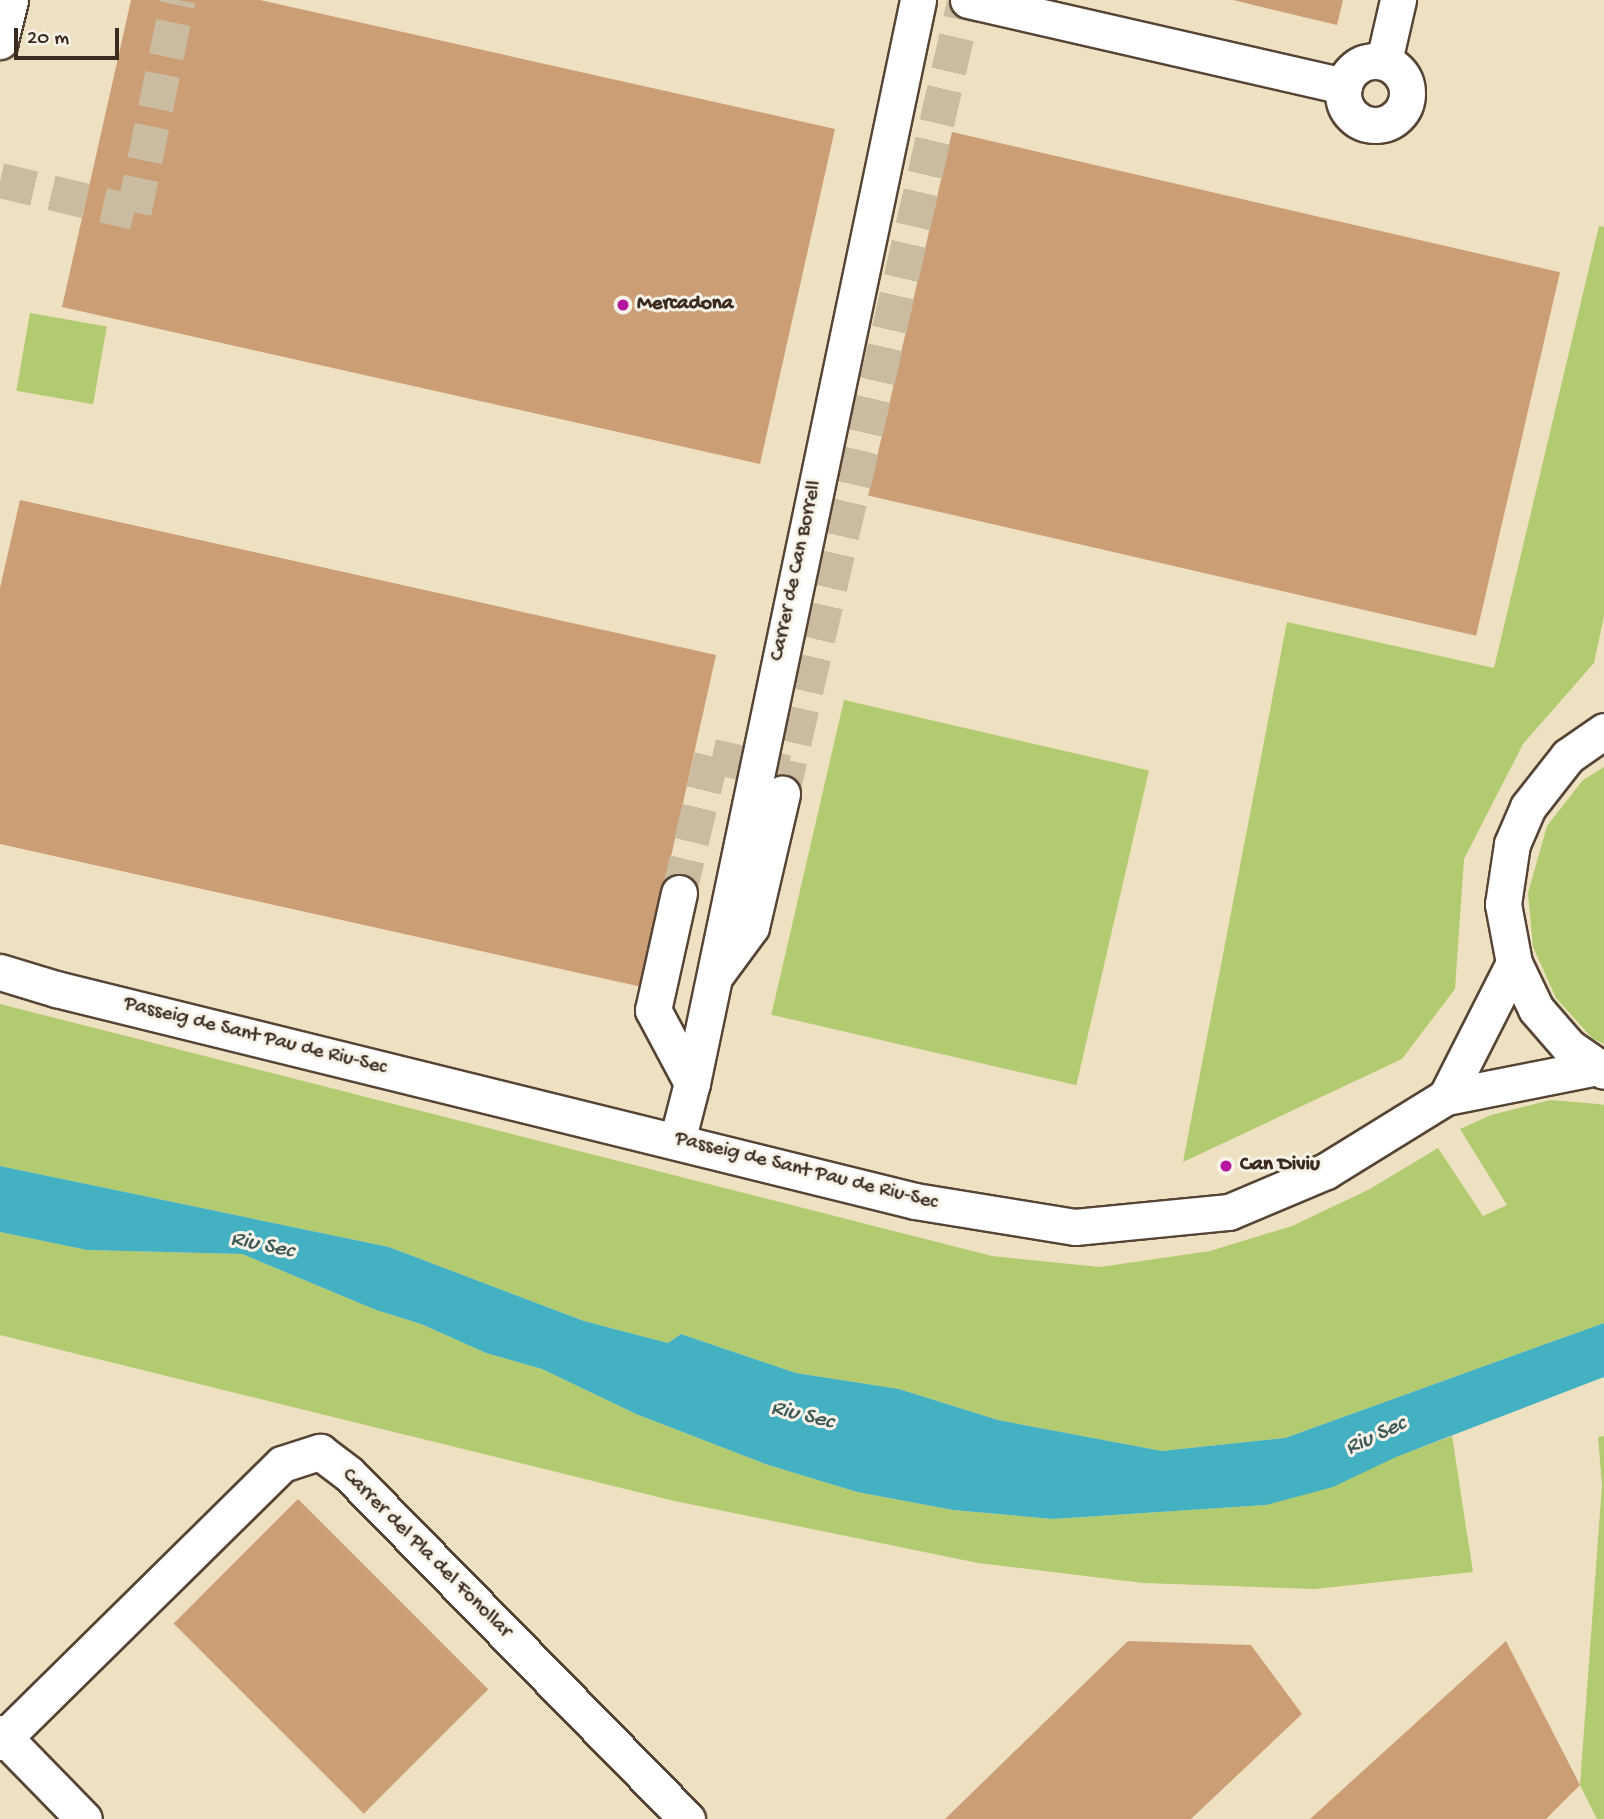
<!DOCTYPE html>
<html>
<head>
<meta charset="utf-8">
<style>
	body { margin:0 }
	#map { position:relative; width:1604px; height:1819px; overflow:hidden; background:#eee1c1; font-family:"Gochi Hand",sans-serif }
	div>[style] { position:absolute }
	.green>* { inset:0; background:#b3cb70; transform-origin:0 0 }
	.water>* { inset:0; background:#44b1c2 }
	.building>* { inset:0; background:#cb9e76; transform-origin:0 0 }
	.minor-tunnel>* { height:35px; margin-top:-17.5px; transform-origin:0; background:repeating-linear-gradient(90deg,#cabca0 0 35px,transparent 0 53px) }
	.roads { filter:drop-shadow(2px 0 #564536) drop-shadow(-2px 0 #564536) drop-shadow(0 2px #564536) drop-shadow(0 -2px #564536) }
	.minor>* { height:35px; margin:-17.5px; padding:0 17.5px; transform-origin:17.5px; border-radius:17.5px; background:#fff }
	.minor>.ring { margin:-17.5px; padding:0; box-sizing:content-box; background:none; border:35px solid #fff; border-radius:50% }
	.dots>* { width:19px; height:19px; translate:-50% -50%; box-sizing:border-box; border:4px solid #f7f3e8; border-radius:50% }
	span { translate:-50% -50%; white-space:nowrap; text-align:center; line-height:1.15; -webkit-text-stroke:6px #f7f3e8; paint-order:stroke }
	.poi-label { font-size:21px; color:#3b2a1e; font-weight:700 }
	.left { translate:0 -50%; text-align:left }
	.street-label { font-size:21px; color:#3b2a1e }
	.water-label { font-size:23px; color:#3e5957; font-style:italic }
	.scale { position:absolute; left:14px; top:28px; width:105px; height:32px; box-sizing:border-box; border:4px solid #3b2a1e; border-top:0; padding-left:9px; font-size:21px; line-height:24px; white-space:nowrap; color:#3b2a1e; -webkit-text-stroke:5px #f7f3e8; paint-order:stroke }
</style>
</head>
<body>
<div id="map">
	<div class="green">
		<i style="clip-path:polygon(1599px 226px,1604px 227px,1604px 616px,1594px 663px,1523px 744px,1464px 859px,1455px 989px,1402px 1059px,1183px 1162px,1287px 622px,1494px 668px)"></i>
		<i style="left:30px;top:313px;width:78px;height:79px;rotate:10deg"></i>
		<i style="left:844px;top:700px;width:313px;height:323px;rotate:13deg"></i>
		<i style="clip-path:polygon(1604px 767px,1604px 1044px,1592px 1038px,1556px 998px,1533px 947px,1528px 893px,1547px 826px,1583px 780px)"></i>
		<i style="clip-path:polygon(0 1004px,992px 1256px,1100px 1267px,1210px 1251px,1292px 1226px,1368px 1190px,1438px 1148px,1483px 1216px,1507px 1205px,1460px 1129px,1491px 1115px,1551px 1100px,1598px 1104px,1604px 1105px,1604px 1323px,1285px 1438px,1162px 1451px,998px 1420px,899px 1389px,796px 1373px,681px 1334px,668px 1343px,584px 1321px,389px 1247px,0 1166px)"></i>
		<i style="clip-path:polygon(0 1232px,87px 1250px,242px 1254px,376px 1310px,421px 1324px,486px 1353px,542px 1369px,636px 1414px,765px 1464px,857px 1492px,953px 1510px,1053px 1519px,1266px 1505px,1452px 1436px,1473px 1572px,1315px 1589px,1143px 1583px,978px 1563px,670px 1500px,0 1335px)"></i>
		<i style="clip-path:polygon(1604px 1436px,1604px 1819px,1597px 1819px,1580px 1785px,1602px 1485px,1598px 1437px)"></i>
	</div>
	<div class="water">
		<i style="clip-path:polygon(0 1166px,389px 1247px,584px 1321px,668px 1343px,681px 1334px,796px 1373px,899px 1389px,998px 1420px,1162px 1451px,1285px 1438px,1604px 1323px,1604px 1377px,1396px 1457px,1333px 1487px,1266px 1505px,1053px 1519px,953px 1510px,857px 1492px,765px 1464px,636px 1414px,542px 1369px,486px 1353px,421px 1324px,376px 1310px,242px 1254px,87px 1250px,0 1232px)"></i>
	</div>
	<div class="building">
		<i style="clip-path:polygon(131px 0,260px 0,835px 129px,760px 464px,62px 307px)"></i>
		<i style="clip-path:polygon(1233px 0,1343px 0,1337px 25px)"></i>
		<i style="left:952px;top:132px;width:624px;height:373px;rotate:13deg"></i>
		<i style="clip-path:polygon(20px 500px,716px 655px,642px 987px,0 844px,0 588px)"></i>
		<i style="left:298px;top:1499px;width:269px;height:176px;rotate:45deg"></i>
		<i style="clip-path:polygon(1128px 1641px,1251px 1645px,1302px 1714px,1191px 1819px,945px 1819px)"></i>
		<i style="clip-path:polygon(1506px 1641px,1580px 1785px,1546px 1819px,1310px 1819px)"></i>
	</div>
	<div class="minor-tunnel">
		<i style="left:0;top:180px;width:138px;rotate:13.4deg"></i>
		<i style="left:134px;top:212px;width:217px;rotate:-78.3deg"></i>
		<i style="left:782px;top:794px;width:815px;rotate:-77.02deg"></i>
		<i style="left:679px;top:893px;width:141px;rotate:-76.5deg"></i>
		<i style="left:712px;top:756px;width:77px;rotate:12deg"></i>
	</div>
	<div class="roads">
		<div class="minor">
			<i style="left:968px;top:0;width:386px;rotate:12.9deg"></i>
			<i style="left:0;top:41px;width:42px;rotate:-76.3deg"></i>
			<i style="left:1384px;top:61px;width:63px;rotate:-77.1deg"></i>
			<i class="ring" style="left:1343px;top:61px;width:29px;height:29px"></i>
			<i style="left:1604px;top:731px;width:44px;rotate:145.2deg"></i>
			<i style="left:1568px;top:756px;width:65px;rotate:128.1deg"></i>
			<i style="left:1528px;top:807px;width:40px;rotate:113.4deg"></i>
			<i style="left:1512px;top:844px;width:61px;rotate:98.5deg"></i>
			<i style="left:1503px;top:904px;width:60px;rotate:79.4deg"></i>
			<i style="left:1514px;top:963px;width:51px;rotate:64.4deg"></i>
			<i style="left:1536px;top:1009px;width:50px;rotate:49deg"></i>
			<i style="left:1569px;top:1047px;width:42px;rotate:34.4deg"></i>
			<i style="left:679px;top:893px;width:120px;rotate:102.5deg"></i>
			<i style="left:653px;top:1010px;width:83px;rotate:61.9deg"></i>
			<i style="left:0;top:972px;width:59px;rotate:16.9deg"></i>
			<i style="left:56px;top:989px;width:885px;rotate:13.86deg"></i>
			<i style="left:915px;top:1201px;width:162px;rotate:9.2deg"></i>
			<i style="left:1075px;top:1227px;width:155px;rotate:-5.6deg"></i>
			<i style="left:1229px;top:1212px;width:105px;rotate:-22.9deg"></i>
			<i style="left:1326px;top:1171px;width:141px;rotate:-31.7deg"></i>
			<i style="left:1446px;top:1097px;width:154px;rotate:-11.2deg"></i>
			<i style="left:717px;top:973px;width:57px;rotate:-53.5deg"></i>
			<i style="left:751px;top:927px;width:137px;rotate:-76.9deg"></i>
			<i style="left:1446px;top:1097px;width:150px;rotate:-63.1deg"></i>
			<i style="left:677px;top:1141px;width:60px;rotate:-75.5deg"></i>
			<i style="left:692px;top:1083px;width:1106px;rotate:-78.21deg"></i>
			<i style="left:0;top:1733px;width:120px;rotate:45.7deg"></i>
			<i style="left:0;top:1742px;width:396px;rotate:-44.6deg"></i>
			<i style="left:282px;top:1464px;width:40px;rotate:-18deg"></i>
			<i style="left:320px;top:1452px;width:36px;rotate:37deg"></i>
			<i style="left:349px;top:1474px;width:483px;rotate:45.6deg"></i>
		</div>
	</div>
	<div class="dots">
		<i style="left:623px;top:305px;background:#b5179e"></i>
		<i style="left:1226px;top:1166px;background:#b5179e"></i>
	</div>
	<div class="poi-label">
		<span class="left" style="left:637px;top:305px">Mercadona</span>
		<span class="left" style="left:1240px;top:1166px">Can Diviu</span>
	</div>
	<div class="street-label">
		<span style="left:797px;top:571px;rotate:-78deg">Carrer de Can Borrell</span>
		<span style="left:255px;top:1037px;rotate:14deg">Passeig de Sant Pau de Riu-Sec</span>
		<span style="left:806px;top:1172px;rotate:14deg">Passeig de Sant Pau de Riu-Sec</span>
		<span style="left:426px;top:1554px;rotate:45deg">Carrer del Pla del Fonollar</span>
	</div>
	<div class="water-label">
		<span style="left:262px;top:1246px;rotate:12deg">Riu Sec</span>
		<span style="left:802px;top:1416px;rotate:14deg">Riu Sec</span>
		<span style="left:1376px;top:1437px;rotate:-25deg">Riu Sec</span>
	</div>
	<div class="scale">20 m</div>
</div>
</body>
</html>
